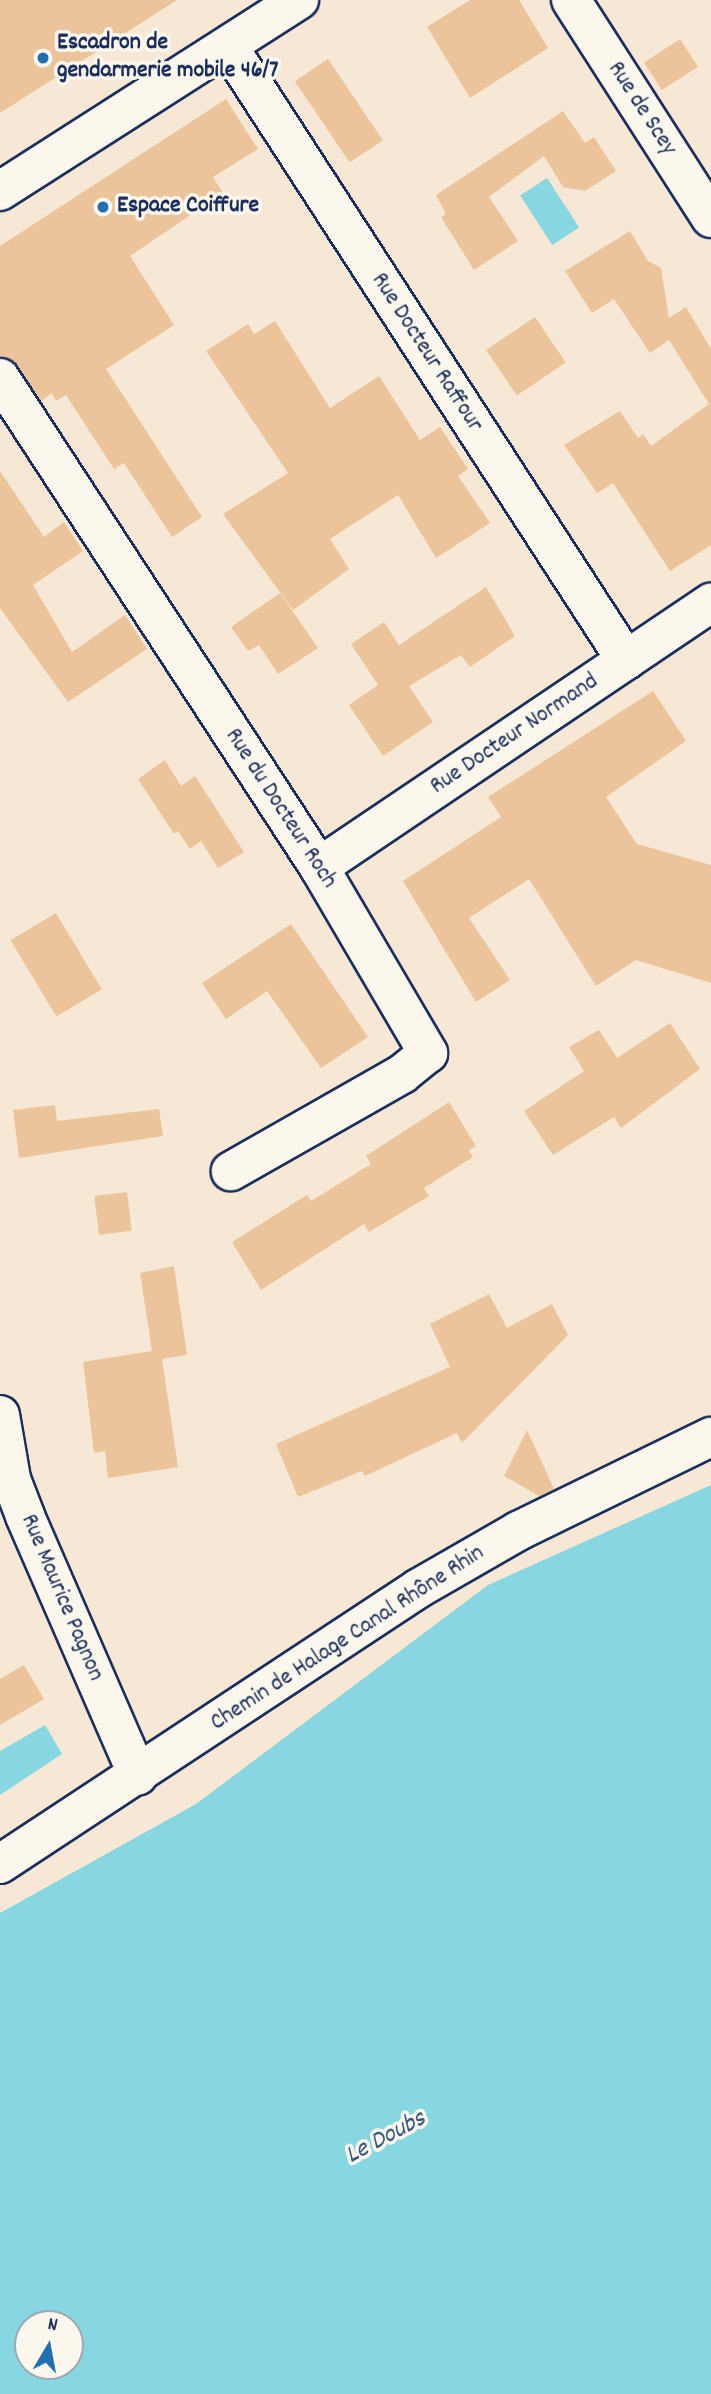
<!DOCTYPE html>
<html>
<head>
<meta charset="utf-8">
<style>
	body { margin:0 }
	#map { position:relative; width:711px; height:2394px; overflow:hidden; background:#f6e8d4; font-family:Dekko,sans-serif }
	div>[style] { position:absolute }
	.water>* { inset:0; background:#86d7e1; transform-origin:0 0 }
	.building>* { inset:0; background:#ecc49c; transform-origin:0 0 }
	.roads { filter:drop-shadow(2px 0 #1b2f5e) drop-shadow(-2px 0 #1b2f5e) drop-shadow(0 2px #1b2f5e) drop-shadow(0 -2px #1b2f5e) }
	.minor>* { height:38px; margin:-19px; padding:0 19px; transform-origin:19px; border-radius:19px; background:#fbf7ec }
	.major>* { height:38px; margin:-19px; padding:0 19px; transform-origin:19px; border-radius:19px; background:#fbf7ec }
	.dots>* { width:19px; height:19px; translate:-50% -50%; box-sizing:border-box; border:4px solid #fbf7ec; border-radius:50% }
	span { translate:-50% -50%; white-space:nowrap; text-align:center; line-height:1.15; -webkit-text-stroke:7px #fbf7ec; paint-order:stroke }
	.poi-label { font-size:24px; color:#1b2f5e; font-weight:700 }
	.left { translate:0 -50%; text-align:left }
	.street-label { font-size:24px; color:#1b2f5e }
	.water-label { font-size:26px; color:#36597f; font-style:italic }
	.north { position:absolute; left:14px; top:2310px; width:70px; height:70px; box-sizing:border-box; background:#fbf7ec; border:2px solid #a1a7b3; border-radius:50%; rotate:10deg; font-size:19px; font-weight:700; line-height:28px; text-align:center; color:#1b2f5e }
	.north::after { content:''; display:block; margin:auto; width:24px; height:32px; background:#1f6fb2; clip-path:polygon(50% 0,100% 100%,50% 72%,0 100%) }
</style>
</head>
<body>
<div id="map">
	<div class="water">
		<i style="left:547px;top:178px;width:59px;height:32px;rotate:57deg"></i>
		<i style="clip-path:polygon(evenodd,711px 1485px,711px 2394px,0 2394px,0 1913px,196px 1804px,488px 1585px,711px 1485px,28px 2324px,70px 2324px,70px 2366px,28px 2366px,28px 2324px)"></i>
		<i style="clip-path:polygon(45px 1725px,62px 1754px,0 1795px,0 1751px)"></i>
	</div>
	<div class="building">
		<i style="clip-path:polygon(0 0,177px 0,0 113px)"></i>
		<i style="clip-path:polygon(470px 0,519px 0,548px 48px,470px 98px,427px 27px)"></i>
		<i style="left:680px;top:39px;width:33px;height:43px;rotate:57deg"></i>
		<i style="left:328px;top:59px;width:98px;height:40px;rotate:56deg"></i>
		<i style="clip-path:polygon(226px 99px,258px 149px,213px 177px,223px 193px,130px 256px,174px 325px,106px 369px,202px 517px,172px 537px,124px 463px,114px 469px,66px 395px,56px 401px,52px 393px,41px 401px,18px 366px,0 356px,0 246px)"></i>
		<i style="clip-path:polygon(563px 111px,585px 143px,594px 137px,616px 171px,585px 191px,563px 187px,544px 156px,489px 197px,518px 241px,474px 270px,441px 217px,446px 214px,436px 195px)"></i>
		<i style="clip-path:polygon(630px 231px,648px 261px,661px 268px,669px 318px,686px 307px,711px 349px,711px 545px,670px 571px,613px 483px,597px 493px,564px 445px,620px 411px,638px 438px,643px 434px,651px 446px,709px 404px,669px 340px,650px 353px,614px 299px,592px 313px,565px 271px)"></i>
		<i style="left:535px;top:317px;width:55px;height:59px;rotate:56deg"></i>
		<i style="clip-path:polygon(275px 321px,330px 408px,379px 376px,420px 440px,440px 427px,468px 469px,458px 476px,490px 523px,436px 558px,398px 495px,330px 539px,349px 569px,293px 610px,223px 514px,288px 473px,206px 351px,248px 324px,254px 334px)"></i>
		<i style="clip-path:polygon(0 471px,44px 537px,64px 522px,83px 551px,33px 585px,72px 652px,125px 615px,147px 649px,68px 702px,0 608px)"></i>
		<i style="clip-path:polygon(486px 587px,515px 636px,470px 667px,461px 655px,409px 686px,433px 722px,383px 756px,349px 705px,378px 685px,351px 644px,384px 622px,399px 645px)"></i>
		<i style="clip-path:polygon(280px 593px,318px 648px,278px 674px,259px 645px,248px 651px,231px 627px)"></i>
		<i style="clip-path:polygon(653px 691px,686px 741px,606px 797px,637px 844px,711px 865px,711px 983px,636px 960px,596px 986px,529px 879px,469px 918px,510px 980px,476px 1002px,403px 881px,501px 817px,488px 797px)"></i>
		<i style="clip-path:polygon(165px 760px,181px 786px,195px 776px,244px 852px,218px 868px,201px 841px,190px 849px,178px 831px,174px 834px,138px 779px)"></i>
		<i style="left:56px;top:913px;width:89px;height:53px;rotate:59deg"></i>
		<i style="clip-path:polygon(291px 924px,368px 1037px,321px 1068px,267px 991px,226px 1019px,202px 983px)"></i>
		<i style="clip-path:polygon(670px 1023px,700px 1069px,621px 1128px,614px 1117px,553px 1155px,524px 1111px,584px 1071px,569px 1047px,599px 1030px,617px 1058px)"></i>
		<i style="clip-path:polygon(449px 1102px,476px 1146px,469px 1150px,473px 1157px,424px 1188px,429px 1196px,369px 1232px,364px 1224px,261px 1290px,232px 1242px,307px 1195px,311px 1201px,371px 1164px,366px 1156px)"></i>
		<i style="clip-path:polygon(55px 1105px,57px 1121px,159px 1109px,163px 1136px,19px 1158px,13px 1110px)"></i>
		<i style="left:127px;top:1192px;width:39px;height:33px;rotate:83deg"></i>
		<i style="clip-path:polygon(174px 1266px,187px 1355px,162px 1359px,178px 1467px,108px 1478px,105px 1451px,94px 1453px,83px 1362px,152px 1351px,140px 1273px)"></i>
		<i style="clip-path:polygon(489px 1294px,507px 1328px,552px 1304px,568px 1335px,462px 1443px,457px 1433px,365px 1476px,362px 1471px,298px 1497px,276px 1444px,450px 1367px,430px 1324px)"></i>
		<i style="clip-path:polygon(527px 1430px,554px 1489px,539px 1496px,504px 1476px)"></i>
		<i style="clip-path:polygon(24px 1665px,44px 1699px,0 1725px,0 1679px)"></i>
	</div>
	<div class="roads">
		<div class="minor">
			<i style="left:571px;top:0;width:259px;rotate:57.3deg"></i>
			<i style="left:228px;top:46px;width:732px;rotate:57.05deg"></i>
			<i style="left:0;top:378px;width:584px;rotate:56.88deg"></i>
			<i style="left:319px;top:867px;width:216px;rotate:59.6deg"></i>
			<i style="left:428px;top:1053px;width:33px;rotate:141deg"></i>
			<i style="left:402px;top:1074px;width:197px;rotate:150.4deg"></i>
			<i style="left:319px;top:867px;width:473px;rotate:-34deg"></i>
			<i style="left:0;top:1415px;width:65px;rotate:80.2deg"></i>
			<i style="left:11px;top:1479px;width:40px;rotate:69deg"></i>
			<i style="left:25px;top:1516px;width:283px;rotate:66.5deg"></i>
			<i style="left:0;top:1864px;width:502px;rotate:-33.37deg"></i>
			<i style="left:419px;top:1588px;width:114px;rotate:-29.9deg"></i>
			<i style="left:518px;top:1531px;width:215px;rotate:-26deg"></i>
		</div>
		<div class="major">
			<i style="left:0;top:191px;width:355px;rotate:-32.6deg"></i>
		</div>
	</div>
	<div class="dots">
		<i style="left:43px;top:58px;background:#1f6fb2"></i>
		<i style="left:103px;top:207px;background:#1f6fb2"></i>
	</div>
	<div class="poi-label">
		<span class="left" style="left:57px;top:58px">Escadron de<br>gendarmerie mobile 46/7</span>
		<span class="left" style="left:117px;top:207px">Espace Coiffure</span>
	</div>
	<div class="street-label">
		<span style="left:641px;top:109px;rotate:57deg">Rue de Scey</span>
		<span style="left:426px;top:353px;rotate:57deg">Rue Docteur Raffour</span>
		<span style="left:515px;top:735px;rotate:-34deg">Rue Docteur Normand</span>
		<span style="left:280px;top:809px;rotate:57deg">Rue du Docteur Roch</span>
		<span style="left:61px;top:1598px;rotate:67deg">Rue Maurice Pagnon</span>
		<span style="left:348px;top:1639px;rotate:-33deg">Chemin de Halage Canal Rhône Rhin</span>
	</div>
	<div class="water-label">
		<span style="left:386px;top:2138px;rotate:-28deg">Le Doubs</span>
	</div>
	<div class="north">N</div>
</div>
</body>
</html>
